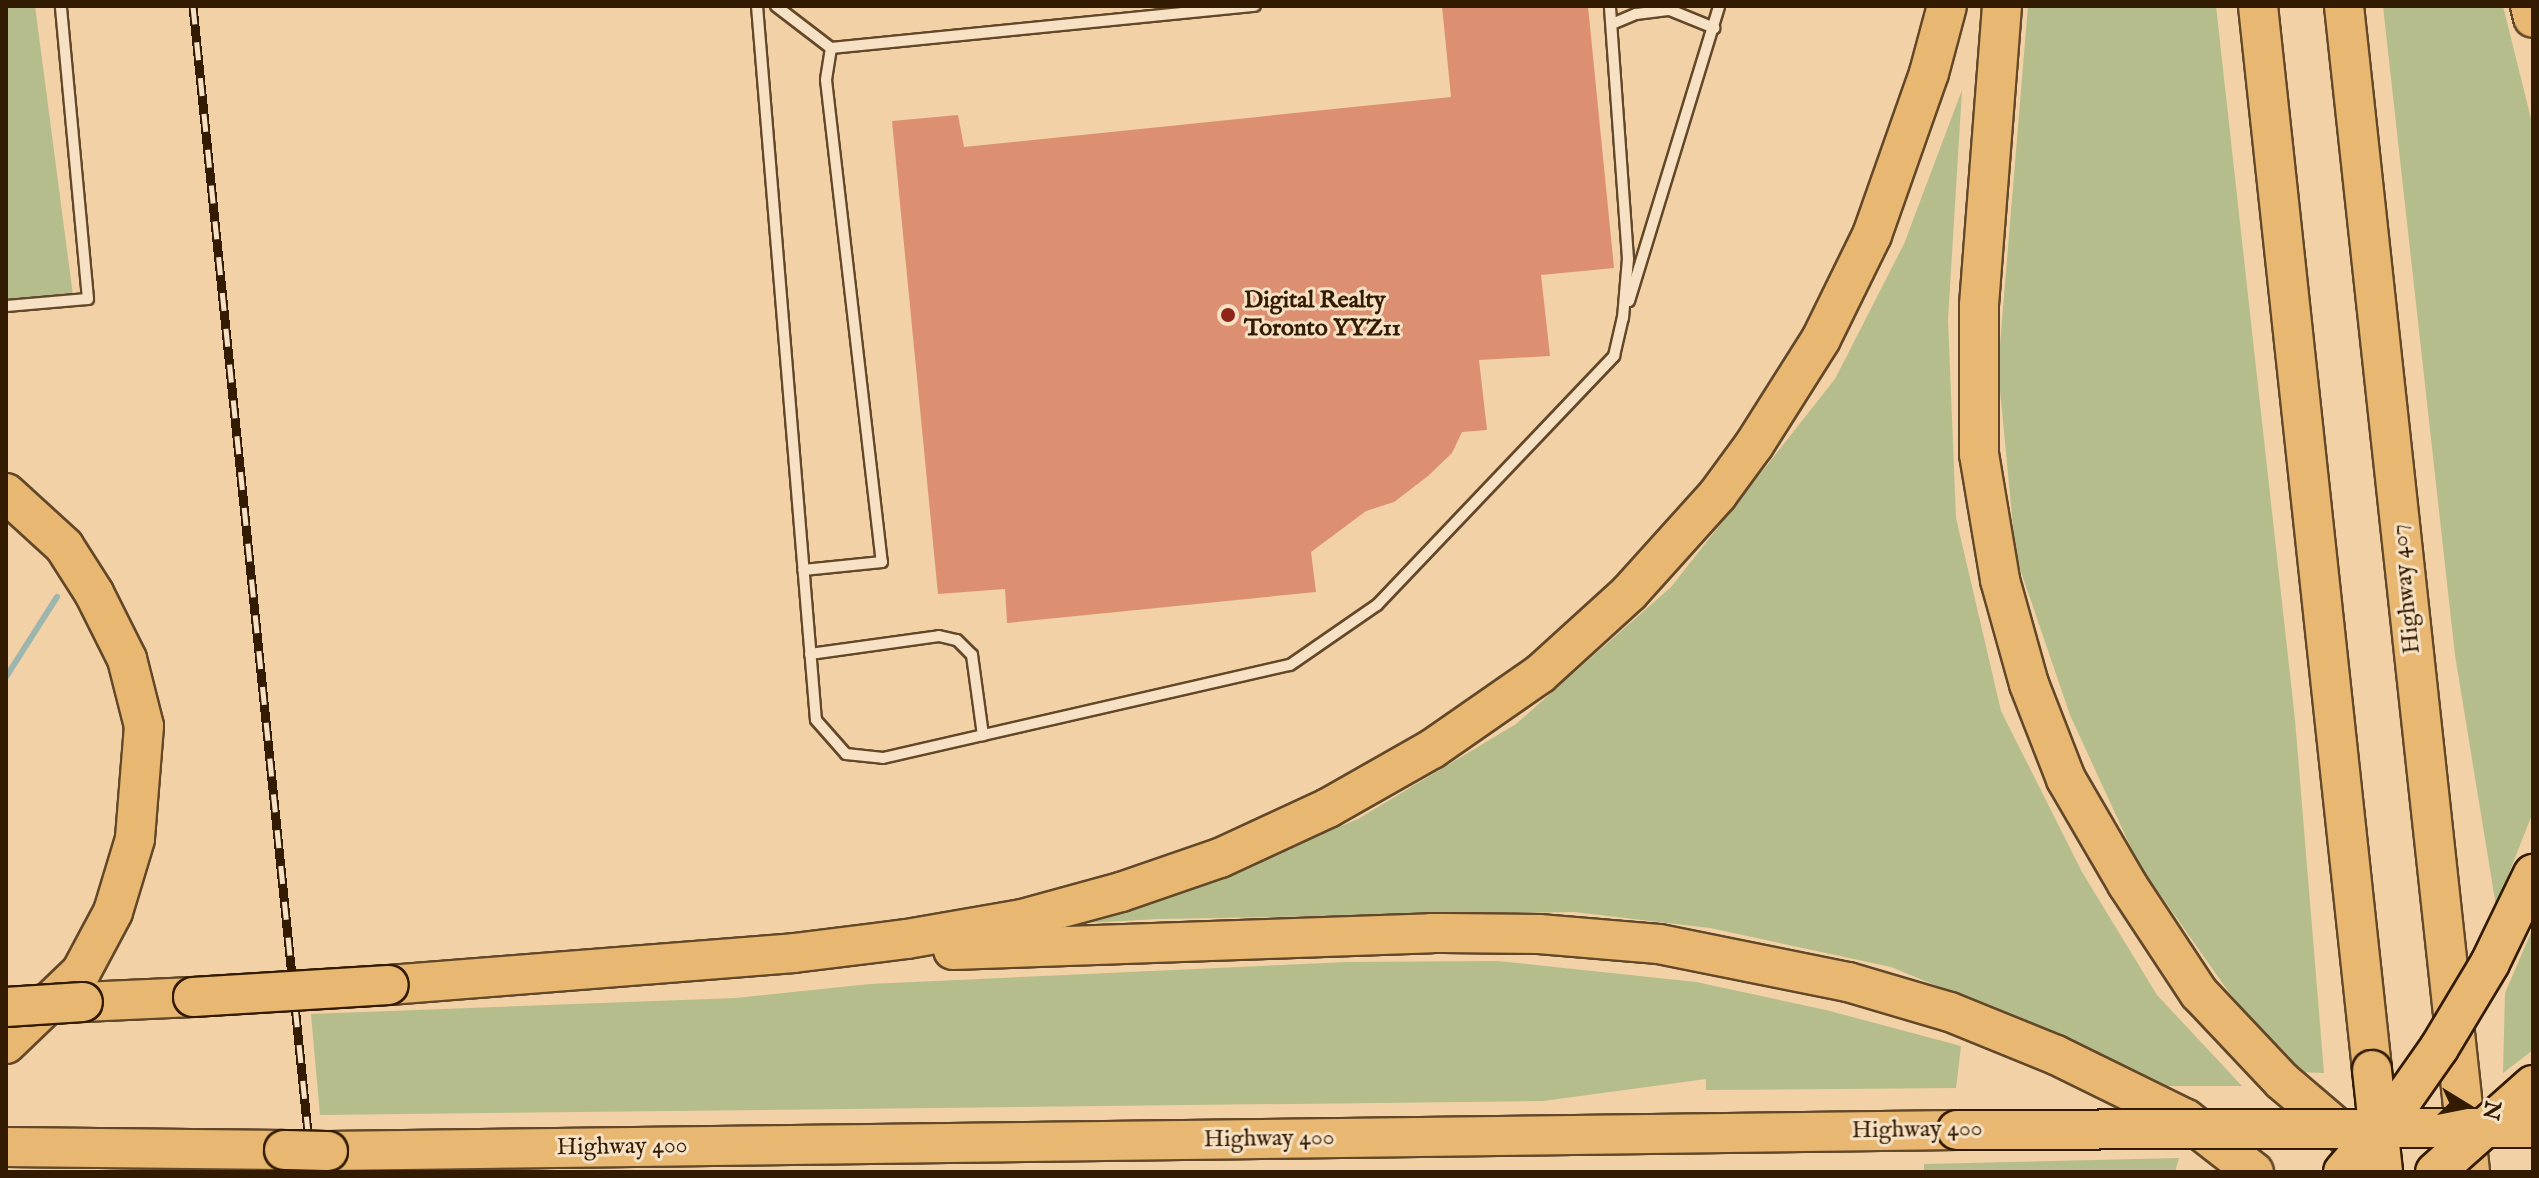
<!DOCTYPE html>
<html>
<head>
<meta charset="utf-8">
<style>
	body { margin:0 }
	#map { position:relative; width:2539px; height:1178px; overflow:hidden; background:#f1d1a5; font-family:"IM FELL English",serif }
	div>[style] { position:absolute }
	.green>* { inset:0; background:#b4bd8b }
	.stream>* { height:6px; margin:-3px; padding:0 3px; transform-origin:3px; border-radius:3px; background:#9cb6ae }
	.building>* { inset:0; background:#dc9071 }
	.roads { filter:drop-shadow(2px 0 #624829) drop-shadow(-2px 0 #624829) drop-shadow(0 2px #624829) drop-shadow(0 -2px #624829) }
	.lane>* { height:10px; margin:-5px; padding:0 5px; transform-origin:5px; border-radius:5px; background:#f6e1c4 }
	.highway>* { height:38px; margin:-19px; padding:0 19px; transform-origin:19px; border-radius:19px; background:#e8b872 }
	.rail>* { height:9px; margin-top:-4.5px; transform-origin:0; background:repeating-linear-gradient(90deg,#f6e1c4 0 18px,#321b00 0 36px); box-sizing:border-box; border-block:2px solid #321b00 }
	.bridges { filter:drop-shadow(2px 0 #321b00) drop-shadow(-2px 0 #321b00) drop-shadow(0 2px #321b00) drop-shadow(0 -2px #321b00) }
	.highway-bridge>* { height:38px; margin:-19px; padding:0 19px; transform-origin:19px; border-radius:19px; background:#e8b872 }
	.dots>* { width:22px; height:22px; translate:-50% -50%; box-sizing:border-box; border:4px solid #f6e1c4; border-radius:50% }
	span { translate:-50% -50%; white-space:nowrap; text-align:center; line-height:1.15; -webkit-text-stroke:6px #f6e1c4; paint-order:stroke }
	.poi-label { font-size:24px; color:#321b00; font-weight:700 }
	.left { translate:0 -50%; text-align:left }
	.street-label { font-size:24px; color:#321b00 }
	.frame { position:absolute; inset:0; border:8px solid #321b00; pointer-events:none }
	.north { position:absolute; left:2427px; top:1066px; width:80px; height:80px; -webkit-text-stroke:6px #f6e1c4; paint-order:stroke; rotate:100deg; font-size:22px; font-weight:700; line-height:32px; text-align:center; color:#321b00 }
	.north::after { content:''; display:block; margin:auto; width:28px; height:36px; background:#321b00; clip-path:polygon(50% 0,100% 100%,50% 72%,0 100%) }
</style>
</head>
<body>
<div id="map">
	<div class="green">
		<i style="clip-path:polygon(6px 6px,35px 6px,73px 296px,6px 305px)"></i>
		<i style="clip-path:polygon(2028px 6px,2216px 6px,2295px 720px,2324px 1073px,2295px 1072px,2228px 991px,2138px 863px,2070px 715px,2016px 557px,1998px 369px)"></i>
		<i style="clip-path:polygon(2383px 6px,2503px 6px,2533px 127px,2533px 812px,2496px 906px,2455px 655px)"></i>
		<i style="clip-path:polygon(1962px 90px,1948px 319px,1956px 518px,2001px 711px,2082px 872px,2157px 995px,2242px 1086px,2161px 1086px,2068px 1040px,1891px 967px,1710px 928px,1574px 912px,1158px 919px,1051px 925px,1200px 884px,1358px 819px,1516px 724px,1671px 587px,1835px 379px,1904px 244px)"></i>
		<i style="clip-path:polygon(2533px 928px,2533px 1050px,2503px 1073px,2505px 993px)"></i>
		<i style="clip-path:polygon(1498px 961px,1696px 982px,1826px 1010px,1961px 1046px,1956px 1088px,1706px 1090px,1706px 1079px,1543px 1101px,320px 1115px,311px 1014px,736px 998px,870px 984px,1348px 962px)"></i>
		<i style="clip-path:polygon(2179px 1158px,2175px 1172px,1924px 1172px,1924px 1164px)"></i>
	</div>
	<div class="stream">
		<i style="left:6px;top:677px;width:95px;rotate:-57.5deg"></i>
	</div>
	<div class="building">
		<i style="clip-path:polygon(1442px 6px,1588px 6px,1614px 268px,1541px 275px,1550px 356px,1479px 360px,1487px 430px,1462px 432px,1452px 453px,1428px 476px,1394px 502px,1366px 511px,1311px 552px,1316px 592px,1007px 623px,1005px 589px,938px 594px,892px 121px,958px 115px,964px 147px,1451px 97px)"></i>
	</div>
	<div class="roads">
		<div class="lane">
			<i style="left:757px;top:6px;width:716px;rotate:85.28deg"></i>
			<i style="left:816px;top:720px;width:45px;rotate:48.6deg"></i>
			<i style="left:846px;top:754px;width:37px;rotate:6deg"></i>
			<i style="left:883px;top:758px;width:417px;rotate:-12.9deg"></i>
			<i style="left:1290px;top:665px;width:106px;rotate:-34.6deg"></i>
			<i style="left:1377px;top:605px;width:344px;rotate:-46.4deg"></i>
			<i style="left:1614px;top:356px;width:39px;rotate:-77deg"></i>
			<i style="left:1623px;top:318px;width:59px;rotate:-85.2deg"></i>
			<i style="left:1628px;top:259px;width:254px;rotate:-94.1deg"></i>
			<i style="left:776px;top:6px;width:69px;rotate:37.4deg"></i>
			<i style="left:831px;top:48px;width:32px;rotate:99deg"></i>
			<i style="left:826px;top:80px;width:485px;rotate:83.4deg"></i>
			<i style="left:882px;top:562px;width:79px;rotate:174.2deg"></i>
			<i style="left:1612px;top:24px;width:26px;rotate:-23deg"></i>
			<i style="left:1636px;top:14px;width:34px;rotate:-7deg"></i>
			<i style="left:1670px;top:10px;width:48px;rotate:22.2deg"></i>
			<i style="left:831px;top:48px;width:426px;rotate:-5.7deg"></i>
			<i style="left:1629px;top:301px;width:308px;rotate:-73deg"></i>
			<i style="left:6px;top:306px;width:82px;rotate:-4.9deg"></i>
			<i style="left:88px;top:299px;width:294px;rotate:-95.3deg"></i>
			<i style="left:810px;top:654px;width:130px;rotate:-7.9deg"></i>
			<i style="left:939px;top:636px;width:18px;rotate:13deg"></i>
			<i style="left:957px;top:640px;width:21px;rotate:45deg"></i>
			<i style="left:972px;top:655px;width:81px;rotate:82.2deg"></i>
		</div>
		<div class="highway">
			<i style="left:2002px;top:6px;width:300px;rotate:94.4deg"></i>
			<i style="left:1979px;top:305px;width:149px;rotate:90deg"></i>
			<i style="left:1979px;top:454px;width:128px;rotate:80.5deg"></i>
			<i style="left:2000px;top:580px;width:108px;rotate:74.4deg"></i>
			<i style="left:2029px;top:684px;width:102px;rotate:68.7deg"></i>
			<i style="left:2066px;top:779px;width:121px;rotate:59.8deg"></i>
			<i style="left:2127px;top:884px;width:131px;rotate:56.6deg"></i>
			<i style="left:2199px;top:993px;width:121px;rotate:46.7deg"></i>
			<i style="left:2282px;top:1081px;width:97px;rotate:40.4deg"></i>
			<i style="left:2258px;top:6px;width:1070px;rotate:83.88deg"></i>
			<i style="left:2344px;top:6px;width:1173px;rotate:83.83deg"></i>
			<i style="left:2530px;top:6px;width:12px;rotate:76deg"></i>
			<i style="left:6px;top:493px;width:79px;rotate:42.4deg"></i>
			<i style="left:64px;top:546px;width:56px;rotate:57.4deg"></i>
			<i style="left:94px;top:593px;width:74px;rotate:63.4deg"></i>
			<i style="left:127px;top:659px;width:69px;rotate:75.8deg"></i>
			<i style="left:144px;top:726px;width:113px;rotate:94.6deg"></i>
			<i style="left:135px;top:839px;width:76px;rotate:106.8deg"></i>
			<i style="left:113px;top:912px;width:68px;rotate:118.1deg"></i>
			<i style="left:81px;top:972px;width:104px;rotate:136.2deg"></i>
			<i style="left:953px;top:950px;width:479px;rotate:-2deg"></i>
			<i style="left:1432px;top:933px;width:107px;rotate:0.5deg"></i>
			<i style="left:1539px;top:934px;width:120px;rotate:4.8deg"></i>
			<i style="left:1659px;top:944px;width:193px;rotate:11.4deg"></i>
			<i style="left:1848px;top:982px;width:106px;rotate:16.4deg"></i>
			<i style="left:1950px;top:1012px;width:114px;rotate:22.1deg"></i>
			<i style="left:2056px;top:1055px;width:145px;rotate:26.2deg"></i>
			<i style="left:2186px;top:1119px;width:86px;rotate:37.9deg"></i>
			<i style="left:389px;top:985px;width:406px;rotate:-4.5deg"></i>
			<i style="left:794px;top:953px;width:114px;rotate:-7.1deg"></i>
			<i style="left:907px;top:939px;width:117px;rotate:-9.9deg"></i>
			<i style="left:1022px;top:919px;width:103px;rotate:-15.3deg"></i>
			<i style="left:1121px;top:892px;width:105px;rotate:-19deg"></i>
			<i style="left:1220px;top:858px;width:119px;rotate:-24.8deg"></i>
			<i style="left:1328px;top:808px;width:120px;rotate:-29.6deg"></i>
			<i style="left:1432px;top:749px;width:131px;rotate:-34.8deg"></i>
			<i style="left:1540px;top:674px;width:120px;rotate:-42.3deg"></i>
			<i style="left:1629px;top:593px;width:133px;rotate:-48deg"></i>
			<i style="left:1718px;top:494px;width:61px;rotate:-53.7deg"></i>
			<i style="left:1754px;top:445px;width:125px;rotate:-57.7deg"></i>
			<i style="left:1821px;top:339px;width:116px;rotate:-63.9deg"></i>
			<i style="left:1872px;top:235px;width:172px;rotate:-70.6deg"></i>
			<i style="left:1929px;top:73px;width:69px;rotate:-75deg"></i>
			<i style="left:83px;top:1002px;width:110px;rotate:-2.6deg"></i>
			<i style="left:6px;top:1147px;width:278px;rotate:0.6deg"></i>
			<i style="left:328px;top:1151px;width:1629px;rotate:-0.74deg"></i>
		</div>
	</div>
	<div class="rail">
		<i style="left:193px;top:6px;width:1172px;rotate:84.17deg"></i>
	</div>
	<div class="bridges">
		<div class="highway-bridge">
			<i style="left:193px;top:997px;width:196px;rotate:-3.5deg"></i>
			<i style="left:6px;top:1007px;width:77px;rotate:-3.7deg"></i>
			<i style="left:2372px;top:1070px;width:103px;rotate:83.8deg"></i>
			<i style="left:1957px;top:1130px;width:576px;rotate:-0.2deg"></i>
			<i style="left:284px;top:1150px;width:44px;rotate:1.3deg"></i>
			<i style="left:2343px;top:1172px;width:75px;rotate:-49.3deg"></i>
			<i style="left:2392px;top:1115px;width:82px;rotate:-55deg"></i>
			<i style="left:2439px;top:1048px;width:99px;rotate:-59deg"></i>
			<i style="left:2490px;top:963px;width:99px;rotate:-64.2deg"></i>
			<i style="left:2435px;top:1172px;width:131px;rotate:-41.6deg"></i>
		</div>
	</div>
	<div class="dots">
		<i style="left:1228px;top:315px;background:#8f2418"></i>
	</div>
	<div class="poi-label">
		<span class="left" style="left:1244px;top:315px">Digital Realty<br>Toronto YYZ11</span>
	</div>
	<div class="street-label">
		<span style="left:2406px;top:589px;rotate:-96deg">Highway 407</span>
		<span style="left:1917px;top:1130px;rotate:-1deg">Highway 400</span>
		<span style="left:1269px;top:1139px;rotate:-1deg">Highway 400</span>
		<span style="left:622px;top:1147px;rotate:-1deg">Highway 400</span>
	</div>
	<div class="frame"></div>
	<div class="north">N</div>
</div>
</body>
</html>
